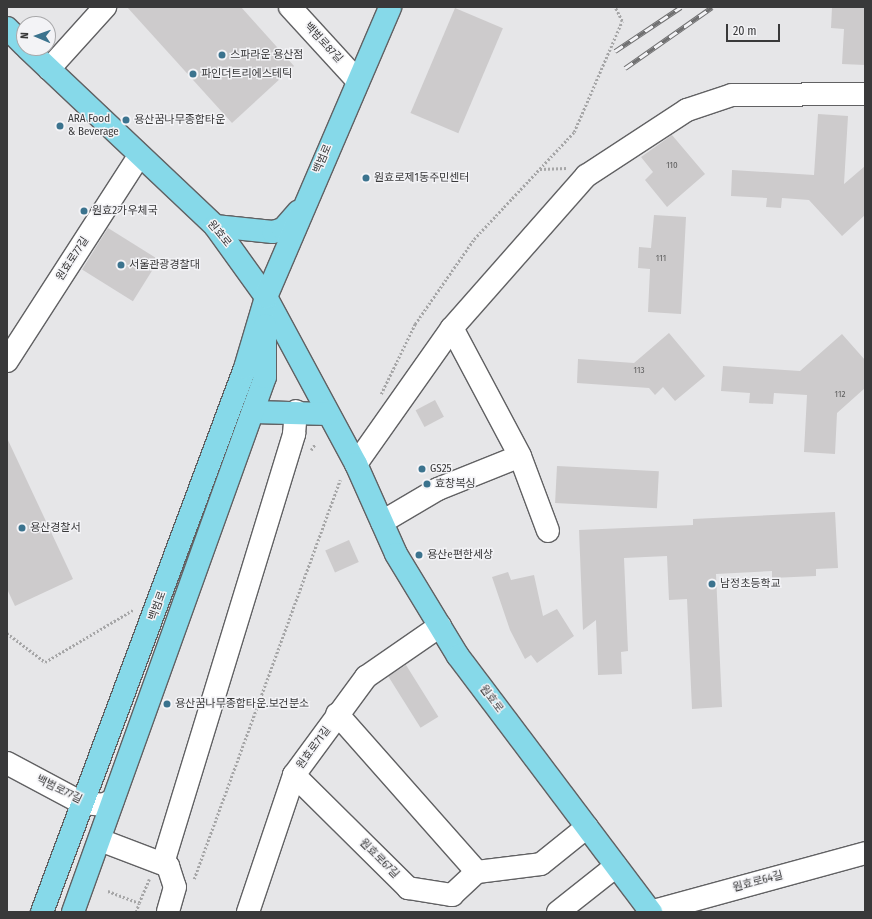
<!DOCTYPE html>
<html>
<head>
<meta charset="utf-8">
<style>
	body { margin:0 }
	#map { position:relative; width:872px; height:919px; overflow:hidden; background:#e6e6e8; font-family:"Fira Sans Condensed","Noto Sans KR",sans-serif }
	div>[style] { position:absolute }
	.building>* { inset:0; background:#cdcbcc; transform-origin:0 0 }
	.path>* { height:2.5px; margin-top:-1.25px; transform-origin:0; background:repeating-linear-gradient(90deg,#a6a6a7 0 2px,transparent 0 4px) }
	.roads { filter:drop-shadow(1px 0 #616163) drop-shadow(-1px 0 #616163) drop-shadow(0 1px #616163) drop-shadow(0 -1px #616163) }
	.minor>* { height:22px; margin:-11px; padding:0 11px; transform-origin:11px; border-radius:11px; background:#fff }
	.major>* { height:22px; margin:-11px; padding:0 11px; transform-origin:11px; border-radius:11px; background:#86d9e9 }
	.rail>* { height:4.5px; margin-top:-2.25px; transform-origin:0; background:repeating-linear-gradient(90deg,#f3f3f6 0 9px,#707071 0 18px); box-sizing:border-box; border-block:1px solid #707071 }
	.dots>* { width:11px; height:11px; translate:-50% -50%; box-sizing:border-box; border:2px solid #f3f3f6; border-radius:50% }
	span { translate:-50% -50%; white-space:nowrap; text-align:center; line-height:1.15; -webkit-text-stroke:3px #f3f3f6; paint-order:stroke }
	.number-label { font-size:9px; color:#5e5e5e }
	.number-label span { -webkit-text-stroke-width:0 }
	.street-label { font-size:11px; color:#39393a }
	.poi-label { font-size:11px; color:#39393a }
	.left { translate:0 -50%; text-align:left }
	.frame { position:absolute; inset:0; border:8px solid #39393a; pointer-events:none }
	.north { position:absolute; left:16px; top:16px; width:40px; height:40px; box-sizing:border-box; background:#f3f3f6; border:1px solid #a9a9ab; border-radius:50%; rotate:272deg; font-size:11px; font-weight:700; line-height:16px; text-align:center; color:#39393a }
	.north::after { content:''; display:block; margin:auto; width:14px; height:18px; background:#3b738e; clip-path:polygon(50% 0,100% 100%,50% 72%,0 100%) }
	.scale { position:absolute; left:726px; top:24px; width:54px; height:18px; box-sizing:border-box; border:2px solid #39393a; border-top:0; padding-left:5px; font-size:12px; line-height:14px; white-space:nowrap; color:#39393a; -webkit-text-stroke:3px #f3f3f6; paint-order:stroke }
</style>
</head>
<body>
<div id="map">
	<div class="building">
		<i style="clip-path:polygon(127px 7px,241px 7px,294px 66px,232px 123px)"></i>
		<i style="clip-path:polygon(832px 7px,865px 7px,865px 65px,842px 64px,844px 29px,831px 28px)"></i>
		<i style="left:455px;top:8px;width:52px;height:114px;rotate:23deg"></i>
		<i style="clip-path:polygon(818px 114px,848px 116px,844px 184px,865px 166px,865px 215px,842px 236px,809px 200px,782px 198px,781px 208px,766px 207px,767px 198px,731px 196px,732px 170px,814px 175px)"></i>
		<i style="clip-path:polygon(672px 135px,705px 174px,667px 207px,645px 180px,653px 172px,641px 157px)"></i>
		<i style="clip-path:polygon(654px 215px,686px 217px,681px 314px,648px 312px,650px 269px,638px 268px,639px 247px,651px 248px)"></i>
		<i style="left:108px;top:228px;width:60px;height:49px;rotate:32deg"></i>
		<i style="clip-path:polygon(669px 333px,705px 376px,675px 401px,663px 387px,655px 395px,649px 388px,577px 383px,578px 359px,634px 363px)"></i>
		<i style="clip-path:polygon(842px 334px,865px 360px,865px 388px,837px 413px,835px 454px,804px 452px,807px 395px,774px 393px,773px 404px,749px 403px,750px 393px,721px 391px,723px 366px,800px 371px)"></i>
		<i style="left:435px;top:400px;width:19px;height:22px;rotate:62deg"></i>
		<i style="clip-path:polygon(7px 438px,73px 579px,15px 606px,7px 589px)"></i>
		<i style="left:557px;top:466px;width:102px;height:37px;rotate:3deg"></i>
		<i style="clip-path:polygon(835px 512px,838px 568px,816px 569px,816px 576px,772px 578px,772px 571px,716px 574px,722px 707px,692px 709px,687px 599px,669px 600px,667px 556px,624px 558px,628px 651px,621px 652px,622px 674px,598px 675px,596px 620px,583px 630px,579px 530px,693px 525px,693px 519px)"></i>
		<i style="left:349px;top:540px;width:24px;height:26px;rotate:66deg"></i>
		<i style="clip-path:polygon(508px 572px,511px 580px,534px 575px,543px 616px,557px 609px,574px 636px,537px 663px,531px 655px,525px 659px,510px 630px,492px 577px)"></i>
		<i style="left:406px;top:665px;width:61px;height:21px;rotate:58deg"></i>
	</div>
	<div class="path">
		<i style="left:540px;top:169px;width:27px;rotate:-2deg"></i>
		<i style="left:381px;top:394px;width:78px;rotate:-64.1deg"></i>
		<i style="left:415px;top:324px;width:103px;rotate:-55.2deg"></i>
		<i style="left:474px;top:239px;width:146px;rotate:-46.9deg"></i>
		<i style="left:574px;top:132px;width:121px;rotate:-66.6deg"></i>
		<i style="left:622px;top:21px;width:16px;rotate:-117deg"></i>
		<i style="left:311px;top:450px;width:7px;rotate:-56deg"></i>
		<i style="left:7px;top:633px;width:48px;rotate:37.3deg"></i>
		<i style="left:45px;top:662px;width:102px;rotate:-30.6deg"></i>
		<i style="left:194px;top:879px;width:425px;rotate:-69.9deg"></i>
		<i style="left:108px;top:891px;width:33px;rotate:21deg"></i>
		<i style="left:139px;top:903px;width:26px;rotate:-67deg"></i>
		<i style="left:136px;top:912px;width:9px;rotate:-72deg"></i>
	</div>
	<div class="roads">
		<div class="minor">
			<i style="left:290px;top:7px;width:98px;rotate:47.5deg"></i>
			<i style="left:49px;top:69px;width:84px;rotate:-47.9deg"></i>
			<i style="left:452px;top:328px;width:203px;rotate:-48.6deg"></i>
			<i style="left:586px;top:176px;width:121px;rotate:-33.2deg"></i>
			<i style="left:687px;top:110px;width:47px;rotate:-18.4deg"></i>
			<i style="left:732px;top:95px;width:133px;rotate:-0.4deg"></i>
			<i style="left:7px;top:361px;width:244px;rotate:-57.2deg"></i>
			<i style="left:356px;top:464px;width:166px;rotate:-54.8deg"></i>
			<i style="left:452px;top:328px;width:145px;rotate:62deg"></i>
			<i style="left:520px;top:456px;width:80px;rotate:69.5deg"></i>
			<i style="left:382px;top:522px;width:65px;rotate:-30.5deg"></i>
			<i style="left:438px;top:489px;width:88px;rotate:-21.9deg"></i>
			<i style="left:7px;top:763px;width:85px;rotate:28.1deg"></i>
			<i style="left:82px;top:803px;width:21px;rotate:5deg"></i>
			<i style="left:103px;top:805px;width:11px;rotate:-27deg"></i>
			<i style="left:294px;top:775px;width:161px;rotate:44.7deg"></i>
			<i style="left:408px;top:888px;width:45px;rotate:9deg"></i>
			<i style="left:452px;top:895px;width:34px;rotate:-43deg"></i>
			<i style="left:477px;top:872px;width:211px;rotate:-131.5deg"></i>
			<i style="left:100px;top:840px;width:73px;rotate:20.9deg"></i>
			<i style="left:168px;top:866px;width:22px;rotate:72deg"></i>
			<i style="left:175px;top:887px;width:26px;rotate:106deg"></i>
			<i style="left:163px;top:863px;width:449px;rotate:-73deg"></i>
			<i style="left:294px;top:434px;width:23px;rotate:-85deg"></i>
			<i style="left:477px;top:872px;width:64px;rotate:-7.1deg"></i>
			<i style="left:541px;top:864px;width:59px;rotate:-38.8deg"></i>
			<i style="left:248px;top:912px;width:145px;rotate:-71.4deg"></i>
			<i style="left:294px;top:775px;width:122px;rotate:-53.7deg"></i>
			<i style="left:366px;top:677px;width:90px;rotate:-34.6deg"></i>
			<i style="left:558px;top:912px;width:74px;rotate:-38.4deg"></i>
			<i style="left:650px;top:912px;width:223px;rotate:-15.3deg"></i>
		</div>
		<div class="major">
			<i style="left:7px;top:28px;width:24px;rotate:45deg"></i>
			<i style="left:27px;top:48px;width:259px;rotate:43.4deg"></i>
			<i style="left:215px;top:226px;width:87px;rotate:54.3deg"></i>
			<i style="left:266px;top:297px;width:190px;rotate:61.7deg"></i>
			<i style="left:356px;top:464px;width:98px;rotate:66deg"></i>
			<i style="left:396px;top:554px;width:119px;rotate:58.7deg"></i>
			<i style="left:458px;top:656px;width:321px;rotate:53deg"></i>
			<i style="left:215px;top:226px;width:58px;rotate:5.9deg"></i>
			<i style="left:273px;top:232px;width:10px;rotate:-17deg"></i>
			<i style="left:283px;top:229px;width:23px;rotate:-49deg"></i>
			<i style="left:253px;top:412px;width:75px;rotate:1.5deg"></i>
			<i style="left:42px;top:912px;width:581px;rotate:-69.54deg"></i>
			<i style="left:245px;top:368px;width:74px;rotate:-73.5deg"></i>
			<i style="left:266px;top:297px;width:315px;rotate:-66.8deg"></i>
			<i style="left:73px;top:912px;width:568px;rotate:-70.26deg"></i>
			<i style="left:265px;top:377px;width:52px;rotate:-90deg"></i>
		</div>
	</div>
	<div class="rail">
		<i style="left:615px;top:51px;width:79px;rotate:-33.7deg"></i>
		<i style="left:625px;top:68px;width:106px;rotate:-35deg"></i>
	</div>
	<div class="dots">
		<i style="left:222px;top:55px;background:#3b738e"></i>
		<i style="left:193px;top:74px;background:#3b738e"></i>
		<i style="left:126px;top:120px;background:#3b738e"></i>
		<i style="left:60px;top:126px;background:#3b738e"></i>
		<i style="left:366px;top:178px;background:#3b738e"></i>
		<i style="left:84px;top:211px;background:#3b738e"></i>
		<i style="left:121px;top:265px;background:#3b738e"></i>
		<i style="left:422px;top:469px;background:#3b738e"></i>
		<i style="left:427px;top:484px;background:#3b738e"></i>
		<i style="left:22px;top:528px;background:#3b738e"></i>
		<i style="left:419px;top:555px;background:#3b738e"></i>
		<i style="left:712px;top:584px;background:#3b738e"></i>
		<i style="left:167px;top:704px;background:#3b738e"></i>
	</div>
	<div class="number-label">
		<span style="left:672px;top:165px">110</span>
		<span style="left:661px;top:258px">111</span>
		<span style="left:639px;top:370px">113</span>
		<span style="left:840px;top:394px">112</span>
	</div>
	<div class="street-label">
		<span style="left:323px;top:43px;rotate:47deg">백범로87길</span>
		<span style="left:323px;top:159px;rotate:-67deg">백범로</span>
		<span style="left:219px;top:234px;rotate:51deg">원효로</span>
		<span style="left:73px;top:259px;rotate:-57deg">원효로77길</span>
		<span style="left:158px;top:606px;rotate:-70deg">백범로</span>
		<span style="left:491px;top:699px;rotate:53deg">원효로</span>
		<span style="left:314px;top:748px;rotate:-54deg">원효로71길</span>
		<span style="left:59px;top:790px;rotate:26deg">백범로77길</span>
		<span style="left:379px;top:859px;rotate:45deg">원효로67길</span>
		<span style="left:758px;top:882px;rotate:-15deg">원효로64길</span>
	</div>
	<div class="poi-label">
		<span class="left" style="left:230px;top:55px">스파라운 용산점</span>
		<span class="left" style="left:201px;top:74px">파인더트리에스테틱</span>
		<span class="left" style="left:68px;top:126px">ARA Food<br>&amp; Beverage</span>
		<span class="left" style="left:134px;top:120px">용산꿈나무종합타운</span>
		<span class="left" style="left:374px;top:178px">원효로제1동주민센터</span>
		<span class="left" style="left:92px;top:211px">원효2가우체국</span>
		<span class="left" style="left:129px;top:265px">서울관광경찰대</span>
		<span class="left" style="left:430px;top:469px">GS25</span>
		<span class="left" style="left:435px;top:484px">효창복싱</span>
		<span class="left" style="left:30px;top:528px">용산경찰서</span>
		<span class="left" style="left:427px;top:555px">용산e편한세상</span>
		<span class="left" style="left:720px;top:584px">남정초등학교</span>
		<span class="left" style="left:175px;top:704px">용산꿈나무종합타운.보건분소</span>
	</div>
	<div class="frame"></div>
	<div class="north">N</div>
	<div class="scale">20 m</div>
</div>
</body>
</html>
